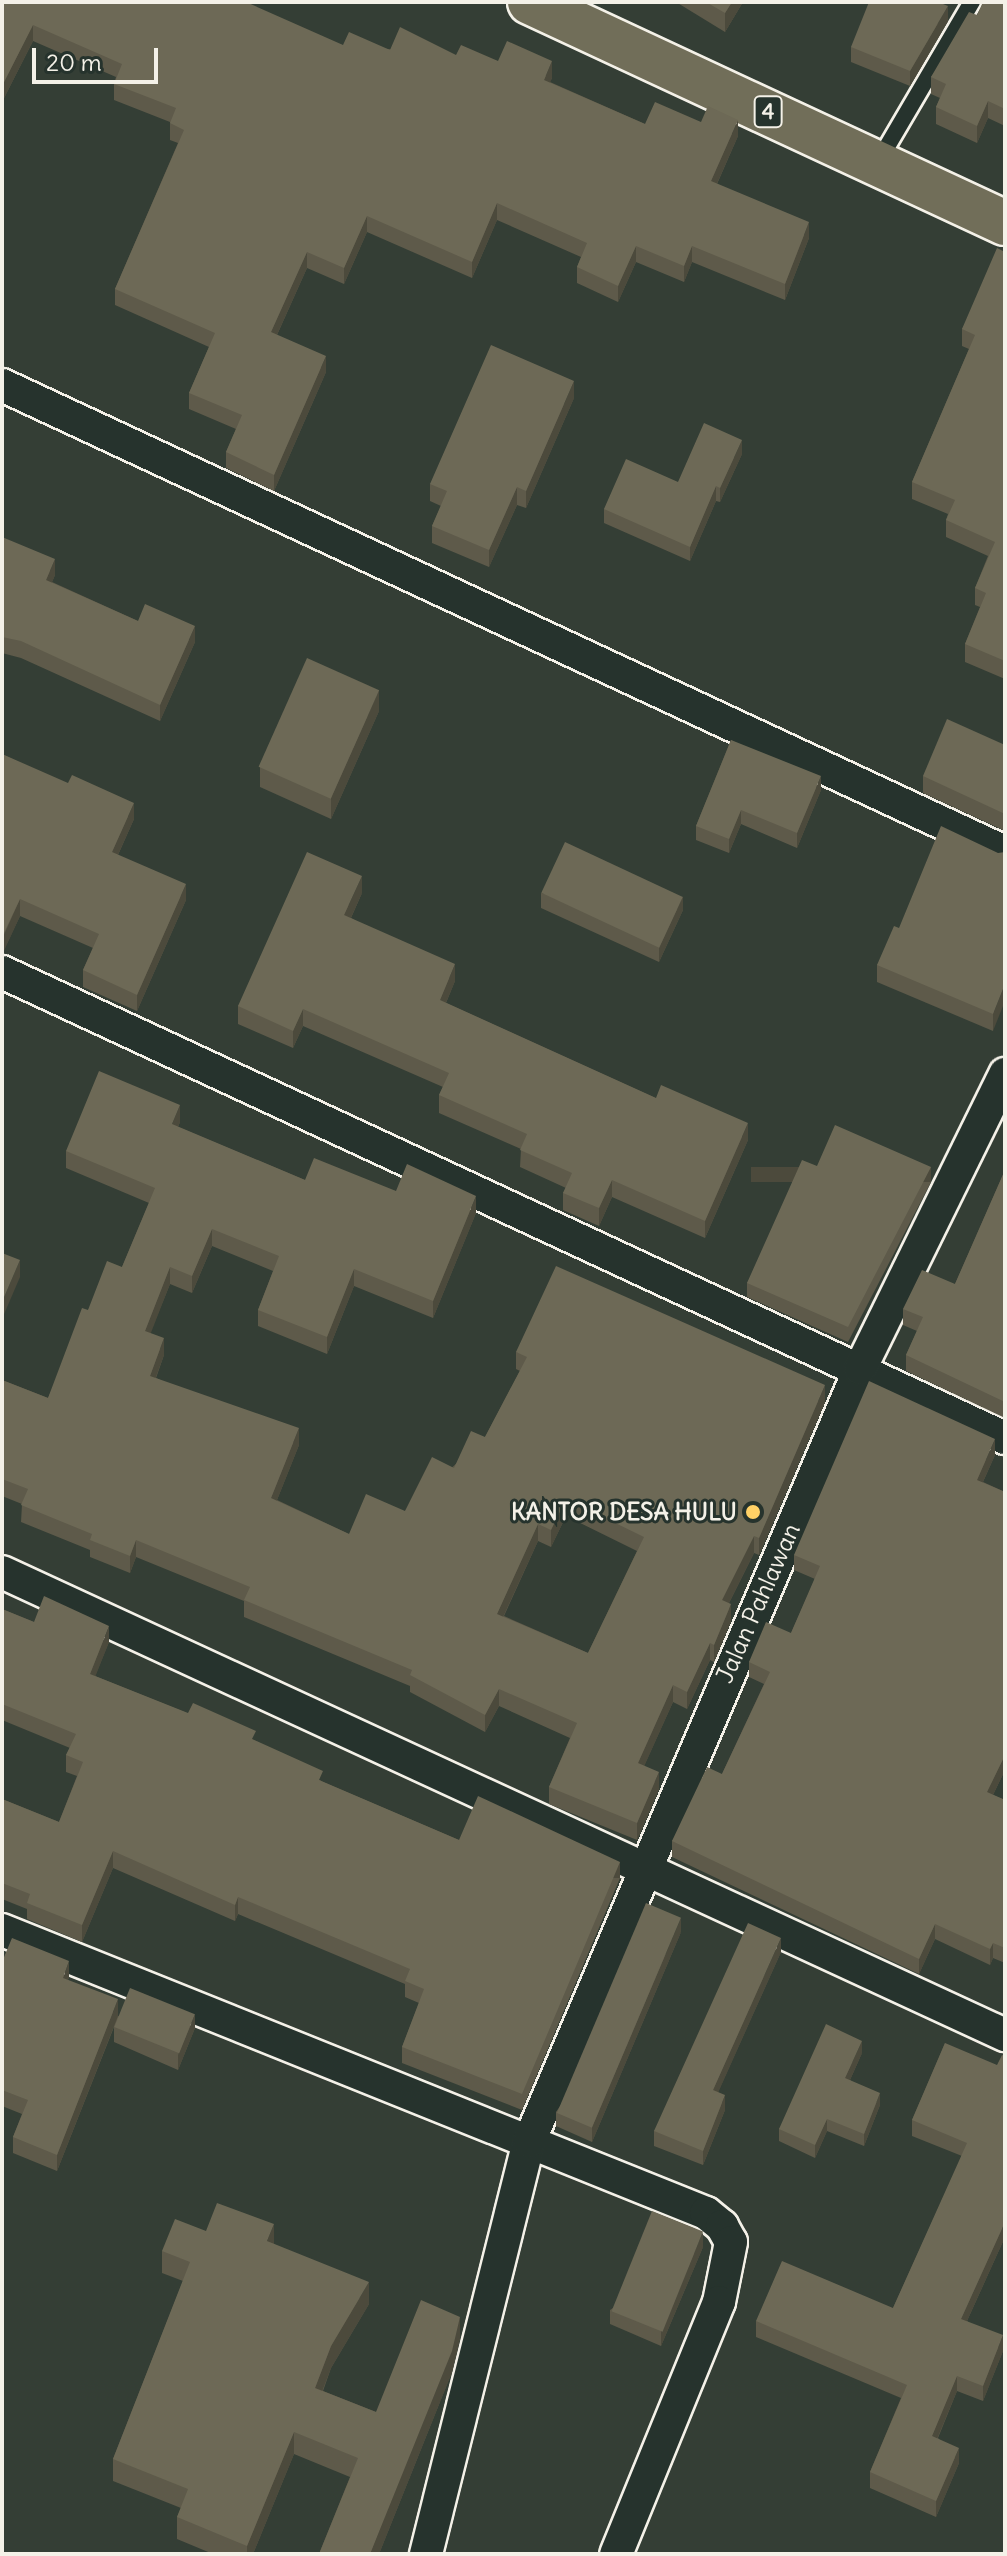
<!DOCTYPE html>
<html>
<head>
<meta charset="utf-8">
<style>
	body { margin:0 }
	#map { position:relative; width:1007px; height:2556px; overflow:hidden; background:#343e35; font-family:Delius,sans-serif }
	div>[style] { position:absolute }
	.roads { filter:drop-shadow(2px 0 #f4f1e8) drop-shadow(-2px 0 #f4f1e8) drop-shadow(0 2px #f4f1e8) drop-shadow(0 -2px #f4f1e8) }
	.service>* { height:16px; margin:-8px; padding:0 8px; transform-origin:8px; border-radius:8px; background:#26332d }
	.minor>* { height:32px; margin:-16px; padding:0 16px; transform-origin:16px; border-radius:16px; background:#26332d }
	.trunk>* { height:44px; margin:-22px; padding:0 22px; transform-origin:22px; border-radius:22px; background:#716e59 }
	.wall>* { inset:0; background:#5e5a4a }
	.shaded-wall>* { inset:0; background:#4c4a3c; transform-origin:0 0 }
	.building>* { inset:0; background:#6d6956; transform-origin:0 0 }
	.dots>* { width:22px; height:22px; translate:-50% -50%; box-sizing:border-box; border:4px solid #26332d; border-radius:50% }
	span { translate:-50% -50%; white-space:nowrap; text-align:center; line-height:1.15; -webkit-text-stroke:6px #26332d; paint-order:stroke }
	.shield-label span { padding:2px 6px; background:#26332d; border:2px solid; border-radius:6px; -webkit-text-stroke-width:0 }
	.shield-label { font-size:22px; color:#f4f1e8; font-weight:700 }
	.poi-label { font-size:24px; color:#f4f1e8; font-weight:700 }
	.right { translate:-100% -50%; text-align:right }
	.street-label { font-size:24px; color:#f4f1e8 }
	.frame { position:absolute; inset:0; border:4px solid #f4f1e8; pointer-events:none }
	.scale { position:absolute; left:32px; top:48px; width:126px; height:36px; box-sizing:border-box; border:4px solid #f4f1e8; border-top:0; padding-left:10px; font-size:24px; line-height:28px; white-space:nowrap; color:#f4f1e8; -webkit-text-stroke:6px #26332d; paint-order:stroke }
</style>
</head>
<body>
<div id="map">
	<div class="roads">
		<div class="service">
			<i style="left:878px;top:162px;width:186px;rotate:-59.6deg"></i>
		</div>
		<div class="minor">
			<i style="left:2px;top:385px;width:1106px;rotate:24.97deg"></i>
			<i style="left:2px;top:972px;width:1106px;rotate:24.92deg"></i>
			<i style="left:2px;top:1572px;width:1105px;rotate:24.78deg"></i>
			<i style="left:2px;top:1930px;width:759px;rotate:21.9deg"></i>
			<i style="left:706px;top:2213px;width:21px;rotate:39deg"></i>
			<i style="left:722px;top:2226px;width:18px;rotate:61deg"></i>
			<i style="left:731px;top:2242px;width:61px;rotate:101.3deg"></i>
			<i style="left:719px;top:2302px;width:272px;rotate:112.2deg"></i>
			<i style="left:426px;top:2554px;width:425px;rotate:-76deg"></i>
			<i style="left:529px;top:2142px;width:841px;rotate:-66.82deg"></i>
			<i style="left:860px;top:1369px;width:329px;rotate:-63.8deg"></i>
		</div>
		<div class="trunk">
			<i style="left:530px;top:2px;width:524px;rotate:24.95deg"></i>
		</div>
	</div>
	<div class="wall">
		<i style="clip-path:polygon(2px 2px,343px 45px,456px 55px,498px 61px,552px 78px,550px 82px,645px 124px,701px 122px,738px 136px,717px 184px,809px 238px,785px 300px,692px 262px,684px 282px,636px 262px,618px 302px,577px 283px,577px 267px,581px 257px,497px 220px,472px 278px,367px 232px,344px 284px,307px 268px,277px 335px,326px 372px,274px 491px,226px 468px,226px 452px,236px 429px,189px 409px,189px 393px,209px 347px,115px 305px,115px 289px,178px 143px,170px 140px,170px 122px,114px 100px,114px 84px,116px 77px,33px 41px,2px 102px)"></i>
		<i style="clip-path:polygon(676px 2px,743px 2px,725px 32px)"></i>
		<i style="clip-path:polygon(1005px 2px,1005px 126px,988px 118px,977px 143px,936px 124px,936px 107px,940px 98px,931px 94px,931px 77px,977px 15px)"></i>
		<i style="clip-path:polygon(948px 21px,910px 86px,851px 62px,851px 47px)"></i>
		<i style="clip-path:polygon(1005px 252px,1005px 679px,965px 662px,965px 644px,980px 607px,975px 605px,975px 588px,988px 556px,946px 537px,946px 520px,948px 514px,912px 499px,912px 482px,969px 349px,962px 346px,962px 329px)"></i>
		<i style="clip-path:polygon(574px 398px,526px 508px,517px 505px,489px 567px,432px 543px,432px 526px,441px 506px,430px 501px,430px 484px)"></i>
		<i style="clip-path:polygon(742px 454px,720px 502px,716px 501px,690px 561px,604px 523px,604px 509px,678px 482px)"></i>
		<i style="clip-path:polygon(2px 537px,55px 575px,52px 582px,138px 621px,195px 642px,160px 721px,21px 658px,2px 653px)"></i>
		<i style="clip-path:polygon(379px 711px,331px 819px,260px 787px,260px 767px)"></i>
		<i style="clip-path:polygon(731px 740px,821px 790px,797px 848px,741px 824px,729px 853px,696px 840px,696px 826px)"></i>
		<i style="clip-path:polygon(1005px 745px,1005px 831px,923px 793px,923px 776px)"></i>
		<i style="clip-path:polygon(2px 754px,134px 819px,118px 855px,186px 900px,137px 1011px,83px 987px,83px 970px,93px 948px,20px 916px,2px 954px)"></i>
		<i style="clip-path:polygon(998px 853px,993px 1031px,877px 982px,877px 965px)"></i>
		<i style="clip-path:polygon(362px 893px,351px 918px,455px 981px,446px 1003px,748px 1140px,705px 1238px,612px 1197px,599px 1226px,563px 1210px,563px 1193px,566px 1188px,520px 1167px,521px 1149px,439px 1113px,439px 1095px,443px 1087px,303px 1026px,293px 1048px,238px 1024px,238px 1006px)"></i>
		<i style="clip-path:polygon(541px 893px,683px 910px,659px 962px,541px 908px)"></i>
		<i style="clip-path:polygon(evenodd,180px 1122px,178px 1127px,305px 1180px,396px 1191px,476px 1213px,433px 1318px,354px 1286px,327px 1354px,258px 1326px,258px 1310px,273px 1271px,212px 1246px,192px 1293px,170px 1284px,150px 1333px,164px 1355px,156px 1378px,299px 1445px,277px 1500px,349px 1534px,405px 1511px,485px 1437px,520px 1371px,516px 1369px,516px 1352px,825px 1402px,759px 1555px,754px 1553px,729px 1603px,731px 1621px,714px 1662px,710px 1660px,687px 1709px,673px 1702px,644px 1766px,659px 1789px,637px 1840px,549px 1804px,549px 1787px,570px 1738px,499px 1706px,485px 1732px,410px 1692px,410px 1686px,244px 1617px,244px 1601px,136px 1557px,130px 1573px,90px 1557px,90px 1550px,21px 1522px,22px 1504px,2px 1496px,2px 1380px,48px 1398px,88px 1310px,122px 1267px,149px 1203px,66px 1168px,66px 1151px,180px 1122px,566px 1516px,637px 1551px,588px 1653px,504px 1616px,538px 1541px,551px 1547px,566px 1516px)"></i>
		<i style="clip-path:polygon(817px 1166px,931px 1182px,848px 1342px,747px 1297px,747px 1283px)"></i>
		<i style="clip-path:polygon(1005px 1170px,1005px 1418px,906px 1371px,906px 1355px,917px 1331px,903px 1325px,903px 1309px,955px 1284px)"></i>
		<i style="clip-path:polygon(995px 1455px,983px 1482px,1005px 1492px,1005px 1770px,993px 1795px,1005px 1800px,1005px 1963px,993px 1958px,990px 1965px,935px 1939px,919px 1974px,672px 1857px,672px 1841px,722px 1774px,764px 1684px,749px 1677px,749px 1662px,791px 1633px,815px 1579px,794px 1570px,794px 1555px)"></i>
		<i style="clip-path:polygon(2px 1609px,34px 1622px,109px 1642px,95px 1676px,256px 1741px,323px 1782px,459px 1840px,620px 1878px,522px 2110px,402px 2063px,402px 2047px,419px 2003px,405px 1997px,405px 1984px,238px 1914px,235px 1921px,113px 1868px,82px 1942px,27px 1919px,27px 1909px,2px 1899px,2px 1799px,59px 1822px,77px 1776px,66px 1772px,66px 1755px,70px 1748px,2px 1720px)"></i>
		<i style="clip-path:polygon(681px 1932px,592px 2142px,556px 2126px,556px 2112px)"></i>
		<i style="clip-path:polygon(781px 1952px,718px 2092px,725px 2110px,703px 2165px,654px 2146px,654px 2131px)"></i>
		<i style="clip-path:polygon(2px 1962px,69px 1977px,68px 1980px,118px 2016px,195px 2028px,178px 2070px,114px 2042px,114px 2027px,57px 2171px,13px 2153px,13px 2137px,22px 2114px,2px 2106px)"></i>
		<i style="clip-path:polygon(945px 2043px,1005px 2237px,967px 2321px,1003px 2351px,983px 2401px,957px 2391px,938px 2438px,959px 2463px,936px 2517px,870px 2488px,870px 2472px,901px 2398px,756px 2337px,756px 2321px,893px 2308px,962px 2156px,912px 2136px,912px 2120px)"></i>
		<i style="clip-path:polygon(862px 2053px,850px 2080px,880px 2105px,864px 2146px,827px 2131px,815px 2158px,779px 2141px,779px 2129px)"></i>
		<i style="clip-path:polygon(206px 2231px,274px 2244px,369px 2304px,331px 2368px,323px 2391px,376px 2412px,460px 2338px,452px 2372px,379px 2554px,319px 2554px,350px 2477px,294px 2454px,253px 2554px,213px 2554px,177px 2539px,177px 2517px,181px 2508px,113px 2481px,113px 2459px,183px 2281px,162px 2273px,162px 2251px)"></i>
		<i style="clip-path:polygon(703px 2247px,661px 2346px,610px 2324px,610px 2310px)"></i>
	</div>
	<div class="shaded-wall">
		<i style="clip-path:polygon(732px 2px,743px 2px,725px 32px,725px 13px)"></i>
		<i style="clip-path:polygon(948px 6px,948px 21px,910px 86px,910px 71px)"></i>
		<i style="clip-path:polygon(33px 25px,33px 41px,2px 102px,2px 86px)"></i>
		<i style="clip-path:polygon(552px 61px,552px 78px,544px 96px,544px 80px)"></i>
		<i style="clip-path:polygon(988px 101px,988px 118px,977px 143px,977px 126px)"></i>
		<i style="clip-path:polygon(738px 120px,738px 136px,711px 197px,711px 181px)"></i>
		<i style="clip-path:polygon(497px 203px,497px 220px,472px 278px,472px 262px)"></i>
		<i style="clip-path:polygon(367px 216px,367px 232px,344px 284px,344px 268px)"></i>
		<i style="clip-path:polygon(809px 222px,809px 238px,785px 300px,785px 284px)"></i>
		<i style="clip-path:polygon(636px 246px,636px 262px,618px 302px,618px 286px)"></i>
		<i style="clip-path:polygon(692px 246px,692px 262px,684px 282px,684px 266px)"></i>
		<i style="clip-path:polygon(307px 252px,307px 268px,271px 348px,271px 332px)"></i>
		<i style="clip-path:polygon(326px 356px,326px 372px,274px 491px,274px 475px)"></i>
		<i style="clip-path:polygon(574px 381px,574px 398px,526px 508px,526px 491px)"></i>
		<i style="clip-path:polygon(742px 440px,742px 454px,720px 502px,720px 488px)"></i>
		<i style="clip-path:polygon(716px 486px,716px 501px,690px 561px,690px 547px)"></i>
		<i style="clip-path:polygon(517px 487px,517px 505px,489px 567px,489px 550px)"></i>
		<i style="clip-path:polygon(55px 559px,55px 575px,46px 596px,46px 580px)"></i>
		<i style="clip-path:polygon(195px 626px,195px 642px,160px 721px,160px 705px)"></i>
		<i style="clip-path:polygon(379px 690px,379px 711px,331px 819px,331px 798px)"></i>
		<i style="clip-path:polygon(821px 776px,821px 790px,797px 848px,797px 833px)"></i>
		<i style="clip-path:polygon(134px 803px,134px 819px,112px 868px,112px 852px)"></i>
		<i style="clip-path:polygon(741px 810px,741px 824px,729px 853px,729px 839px)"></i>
		<i style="clip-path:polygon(362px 876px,362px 893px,344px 933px,344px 915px)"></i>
		<i style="clip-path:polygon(186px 884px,186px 900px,137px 1011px,137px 995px)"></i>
		<i style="clip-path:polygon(683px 896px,683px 910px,659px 962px,659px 948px)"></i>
		<i style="clip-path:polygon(20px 899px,20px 916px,3px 953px,3px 937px)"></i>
		<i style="clip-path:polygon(455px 964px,455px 981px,440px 1017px,440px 1000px)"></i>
		<i style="clip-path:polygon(1005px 984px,1005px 1001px,993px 1031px,993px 1014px)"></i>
		<i style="clip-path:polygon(303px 1009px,303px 1026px,293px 1048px,293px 1031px)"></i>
		<i style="clip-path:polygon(180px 1105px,180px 1122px,172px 1141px,172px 1124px)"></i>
		<i style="clip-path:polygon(748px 1123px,748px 1140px,705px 1238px,705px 1221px)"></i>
		<i style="left:931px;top:1167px;width:15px;height:180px;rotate:90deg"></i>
		<i style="clip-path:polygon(612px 1180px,612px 1197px,599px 1226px,599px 1208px)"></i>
		<i style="clip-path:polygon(476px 1196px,476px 1213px,433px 1318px,433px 1301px)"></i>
		<i style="clip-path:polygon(212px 1229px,212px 1246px,192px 1293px,192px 1276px)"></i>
		<i style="clip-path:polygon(20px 1260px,20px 1277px,2px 1319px,2px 1302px)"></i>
		<i style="clip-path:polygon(170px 1267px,170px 1284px,145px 1348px,145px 1331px)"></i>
		<i style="clip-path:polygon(354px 1269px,354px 1286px,327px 1354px,327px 1337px)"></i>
		<i style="clip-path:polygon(164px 1338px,164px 1355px,150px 1393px,150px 1376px)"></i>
		<i style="clip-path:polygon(825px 1385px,825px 1402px,759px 1555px,759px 1538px)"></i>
		<i style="clip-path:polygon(299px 1428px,299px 1445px,271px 1515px,271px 1498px)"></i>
		<i style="clip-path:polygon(995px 1439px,995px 1455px,977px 1495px,977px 1480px)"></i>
		<i style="clip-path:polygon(566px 1499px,566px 1516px,551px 1547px,551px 1530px)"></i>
		<i style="clip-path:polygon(538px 1524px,538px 1541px,497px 1630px,497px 1614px)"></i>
		<i style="clip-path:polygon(754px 1536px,754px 1553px,722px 1617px,722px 1600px)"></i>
		<i style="clip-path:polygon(136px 1540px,136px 1557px,130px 1573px,130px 1556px)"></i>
		<i style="clip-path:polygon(731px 1604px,731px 1621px,714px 1662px,714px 1645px)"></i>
		<i style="clip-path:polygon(109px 1626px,109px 1642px,90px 1690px,90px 1674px)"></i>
		<i style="clip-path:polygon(710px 1643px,710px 1660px,687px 1709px,687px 1692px)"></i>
		<i style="clip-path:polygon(673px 1685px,673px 1702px,638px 1780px,638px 1763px)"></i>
		<i style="clip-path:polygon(499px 1689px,499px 1706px,485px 1732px,485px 1715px)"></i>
		<i style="clip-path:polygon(1005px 1755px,1005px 1770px,987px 1807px,987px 1792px)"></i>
		<i style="clip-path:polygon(659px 1772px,659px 1789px,637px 1840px,637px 1823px)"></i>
		<i style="clip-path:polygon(113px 1851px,113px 1868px,82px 1942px,82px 1925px)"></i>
		<i style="left:620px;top:1862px;width:16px;height:252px;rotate:90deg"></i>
		<i style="clip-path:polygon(238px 1897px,238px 1914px,235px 1921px,235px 1905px)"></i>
		<i style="clip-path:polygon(681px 1918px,681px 1932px,592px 2142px,592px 2127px)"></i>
		<i style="clip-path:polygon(935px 1924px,935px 1939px,919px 1974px,919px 1959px)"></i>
		<i style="clip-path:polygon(781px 1938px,781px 1952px,713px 2104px,713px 2090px)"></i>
		<i style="clip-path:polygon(993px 1943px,993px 1958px,990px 1965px,990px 1949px)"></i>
		<i style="clip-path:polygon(69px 1961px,69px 1977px,63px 1995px,63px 1978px)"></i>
		<i style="clip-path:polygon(118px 1999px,118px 2016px,57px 2171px,57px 2155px)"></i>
		<i style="clip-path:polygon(195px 2014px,195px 2028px,178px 2070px,178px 2055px)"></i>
		<i style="clip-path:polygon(862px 2041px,862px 2053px,845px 2091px,845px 2078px)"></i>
		<i style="clip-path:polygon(880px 2093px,880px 2105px,864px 2146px,864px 2134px)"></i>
		<i style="clip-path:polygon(725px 2095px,725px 2110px,703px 2165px,703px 2151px)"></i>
		<i style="clip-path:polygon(827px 2119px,827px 2131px,815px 2158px,815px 2145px)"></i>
		<i style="clip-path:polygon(1005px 2222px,1005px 2237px,961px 2334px,961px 2319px)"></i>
		<i style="clip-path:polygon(274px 2224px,274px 2246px,267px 2241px)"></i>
		<i style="clip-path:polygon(703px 2232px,703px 2247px,661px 2346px,661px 2331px)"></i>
		<i style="clip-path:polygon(369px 2282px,369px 2304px,331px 2368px,315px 2410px,315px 2388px,331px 2346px)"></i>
		<i style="clip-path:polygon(460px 2317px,460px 2338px,452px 2372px,379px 2554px,370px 2554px)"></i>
		<i style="clip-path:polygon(1003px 2335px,1003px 2351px,983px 2401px,983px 2386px)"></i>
		<i style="clip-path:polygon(957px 2376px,957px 2391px,932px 2451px,932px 2436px)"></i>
		<i style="clip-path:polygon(294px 2432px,294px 2454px,253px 2554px,247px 2554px,247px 2546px)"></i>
		<i style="clip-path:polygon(959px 2448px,959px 2463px,936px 2517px,936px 2501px)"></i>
	</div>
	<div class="building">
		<i style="clip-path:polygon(2px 2px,246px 2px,343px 45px,349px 32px,390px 50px,400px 27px,456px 55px,461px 45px,498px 61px,507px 41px,552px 61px,544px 80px,645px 124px,655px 102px,701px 122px,708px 106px,738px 120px,711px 181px,809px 222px,785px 284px,692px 246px,684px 266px,636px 246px,618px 286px,577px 267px,587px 243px,497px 203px,472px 262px,367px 216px,344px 268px,307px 252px,271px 332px,326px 356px,274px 475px,226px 452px,242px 415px,189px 393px,215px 333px,115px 289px,184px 130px,170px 123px,176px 108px,114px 84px,122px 64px,33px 25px,2px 86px)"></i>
		<i style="clip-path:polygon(706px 2px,732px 2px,725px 13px)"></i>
		<i style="clip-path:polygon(869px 2px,938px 2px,948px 6px,910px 71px,851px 47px)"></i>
		<i style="clip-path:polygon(983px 2px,1005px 2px,1005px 109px,988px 101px,977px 126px,936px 107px,946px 84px,931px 77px,969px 12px,977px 15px)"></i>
		<i style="clip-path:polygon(997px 248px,1005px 252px,1005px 342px,1003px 346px,1005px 346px,1005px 661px,965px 644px,986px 593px,975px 588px,995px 542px,946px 520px,955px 500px,912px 482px,975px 335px,962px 329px)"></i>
		<i style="clip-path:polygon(491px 345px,574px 381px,526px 491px,517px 487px,489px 550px,432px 526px,447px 491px,430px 484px)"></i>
		<i style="clip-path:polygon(704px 423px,742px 440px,720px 488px,716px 486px,690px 547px,604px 509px,626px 459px,678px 482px)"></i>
		<i style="clip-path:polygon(2px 537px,55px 559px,46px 580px,138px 621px,145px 604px,195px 626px,160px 705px,21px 641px,2px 637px)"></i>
		<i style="left:307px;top:658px;width:79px;height:119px;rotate:24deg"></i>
		<i style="clip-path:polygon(947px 719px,1005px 745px,1005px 814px,923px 776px)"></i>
		<i style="clip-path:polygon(731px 740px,821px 776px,797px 833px,741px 810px,729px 839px,696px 826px)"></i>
		<i style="clip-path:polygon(2px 754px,68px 783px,72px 775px,134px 803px,112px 852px,186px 884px,137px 995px,83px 970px,99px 934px,20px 899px,2px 937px)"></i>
		<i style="clip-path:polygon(941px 826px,998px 853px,1005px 852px,1005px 984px,993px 1014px,877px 965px,894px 926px,899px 928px)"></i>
		<i style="left:565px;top:842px;width:130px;height:56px;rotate:25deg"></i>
		<i style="clip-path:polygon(307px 852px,362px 876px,344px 915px,455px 964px,440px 1000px,656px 1098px,661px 1085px,748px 1123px,705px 1221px,612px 1180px,599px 1208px,563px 1193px,572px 1173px,520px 1150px,527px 1134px,439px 1095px,449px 1073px,303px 1009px,293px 1031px,238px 1006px)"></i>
		<i style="clip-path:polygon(evenodd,99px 1071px,180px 1105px,172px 1124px,305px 1180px,314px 1158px,396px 1191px,407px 1164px,476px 1196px,433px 1301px,354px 1269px,327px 1337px,258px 1310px,279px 1256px,212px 1229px,192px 1276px,170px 1267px,145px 1331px,164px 1338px,150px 1376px,299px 1428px,271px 1498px,349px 1534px,366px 1494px,405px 1511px,432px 1457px,454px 1468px,471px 1431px,485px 1437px,527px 1357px,516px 1352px,556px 1266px,825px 1385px,759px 1538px,754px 1536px,722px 1600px,731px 1604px,714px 1645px,710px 1643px,687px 1692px,673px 1685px,638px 1763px,659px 1772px,637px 1823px,549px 1787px,577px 1723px,499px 1689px,485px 1715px,410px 1675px,412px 1670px,244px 1600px,250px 1587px,136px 1540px,130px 1556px,90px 1540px,92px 1534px,21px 1505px,28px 1489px,2px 1479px,2px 1380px,48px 1398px,82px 1308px,88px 1310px,107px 1261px,122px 1267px,155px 1188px,66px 1151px,99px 1071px,566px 1499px,644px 1537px,588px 1653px,497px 1614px,538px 1524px,551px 1530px,566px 1499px)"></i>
		<i style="clip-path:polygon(835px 1125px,931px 1167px,848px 1327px,747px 1283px,802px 1160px,817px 1166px)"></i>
		<i style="clip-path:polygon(1005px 1170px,1005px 1402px,906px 1355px,923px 1317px,903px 1309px,922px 1270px,955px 1284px)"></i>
		<i style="clip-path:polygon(2px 1253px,20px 1260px,2px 1302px)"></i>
		<i style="clip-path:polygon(869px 1381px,995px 1439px,977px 1480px,1005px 1492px,1005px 1755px,987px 1792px,1005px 1800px,1005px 1948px,993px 1943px,990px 1949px,935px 1924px,919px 1959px,672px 1841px,707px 1767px,722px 1774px,770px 1672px,749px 1662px,766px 1622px,791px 1633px,820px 1566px,794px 1555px)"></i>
		<i style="clip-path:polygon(44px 1596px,109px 1626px,90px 1674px,188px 1713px,193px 1703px,256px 1731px,252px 1739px,323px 1771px,319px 1780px,459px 1840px,478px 1796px,620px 1862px,522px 2094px,402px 2047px,424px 1989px,405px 1981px,410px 1969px,238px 1897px,235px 1905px,113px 1851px,82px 1925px,27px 1903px,30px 1894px,2px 1883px,2px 1799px,59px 1822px,83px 1762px,66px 1755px,76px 1734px,2px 1704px,2px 1609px,34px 1622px)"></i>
		<i style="left:646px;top:1903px;width:38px;height:228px;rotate:23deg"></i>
		<i style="clip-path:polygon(748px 1923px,781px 1938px,713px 2090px,725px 2095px,703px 2151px,654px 2131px)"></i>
		<i style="clip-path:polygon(12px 1938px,69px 1961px,63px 1978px,118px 1999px,57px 2155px,13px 2137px,28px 2100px,2px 2090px,2px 1962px)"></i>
		<i style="left:130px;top:1988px;width:70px;height:42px;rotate:22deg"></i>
		<i style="clip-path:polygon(826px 2024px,862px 2041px,845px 2078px,880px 2093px,864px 2134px,827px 2119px,815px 2145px,779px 2129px)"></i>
		<i style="clip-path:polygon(945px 2043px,997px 2065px,1002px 2055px,1005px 2056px,1005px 2222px,961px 2319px,1003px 2335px,983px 2386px,957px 2376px,932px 2436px,959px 2448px,936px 2501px,870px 2472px,907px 2385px,756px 2321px,782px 2261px,893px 2308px,967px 2143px,912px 2120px)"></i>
		<i style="clip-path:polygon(217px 2203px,274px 2224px,267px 2241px,369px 2282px,331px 2346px,315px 2388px,376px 2412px,421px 2300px,460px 2317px,452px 2351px,370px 2554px,319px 2554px,358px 2458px,294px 2432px,247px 2546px,177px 2517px,188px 2489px,113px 2459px,190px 2262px,162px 2251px,175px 2219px,206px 2231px)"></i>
		<i style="left:652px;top:2211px;width:55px;height:108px;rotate:22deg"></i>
	</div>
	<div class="dots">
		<i style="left:753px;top:1512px;background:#ffd166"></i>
	</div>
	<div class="shield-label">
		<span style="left:768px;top:112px">4</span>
	</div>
	<div class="poi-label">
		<span class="right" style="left:737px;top:1512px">KANTOR DESA HULU</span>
	</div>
	<div class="street-label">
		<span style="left:758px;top:1603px;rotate:-66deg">Jalan Pahlawan</span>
	</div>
	<div class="frame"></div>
	<div class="scale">20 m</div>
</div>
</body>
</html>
